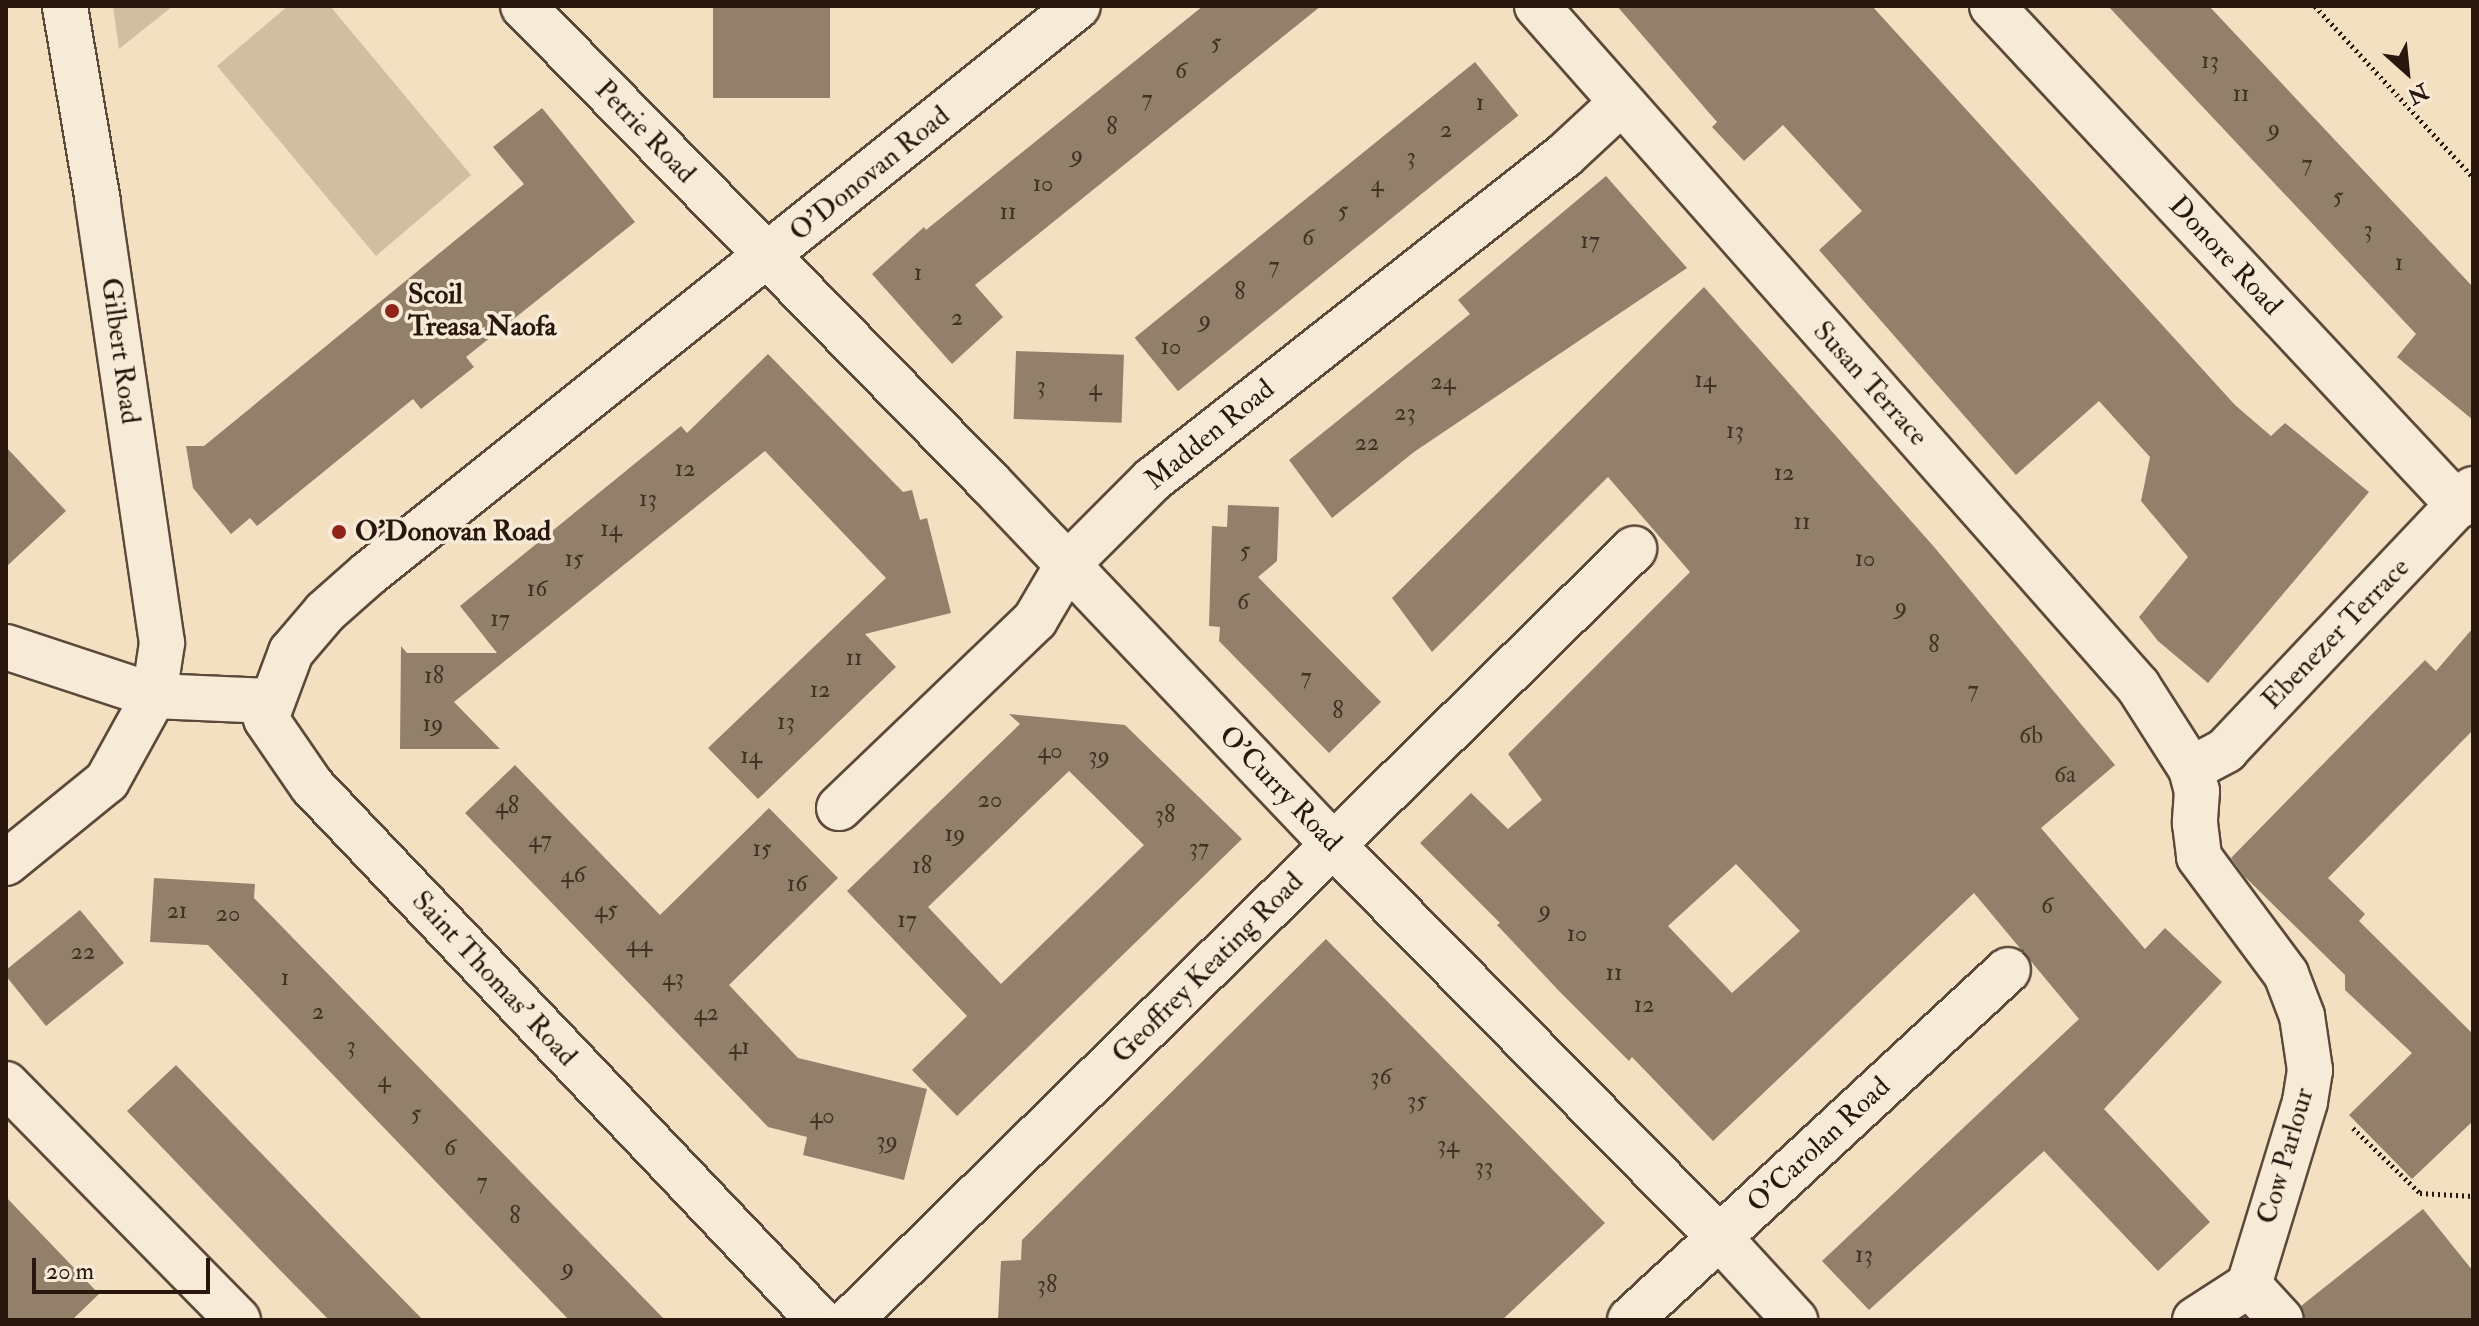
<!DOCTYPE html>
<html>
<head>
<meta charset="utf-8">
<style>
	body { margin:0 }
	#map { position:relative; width:2479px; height:1326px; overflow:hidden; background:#f3e0c1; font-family:"IM FELL Double Pica",serif }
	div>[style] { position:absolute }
	.green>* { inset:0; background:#d1bea2 }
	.building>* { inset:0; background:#92806b; transform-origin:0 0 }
	.path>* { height:5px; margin-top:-2.5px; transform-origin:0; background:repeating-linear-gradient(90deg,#29170d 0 2px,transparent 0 6px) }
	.roads { filter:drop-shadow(2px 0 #5c493a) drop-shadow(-2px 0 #5c493a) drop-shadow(0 2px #5c493a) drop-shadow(0 -2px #5c493a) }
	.minor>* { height:44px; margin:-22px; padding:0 22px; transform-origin:22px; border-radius:22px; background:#f7ebd7 }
	.dots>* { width:22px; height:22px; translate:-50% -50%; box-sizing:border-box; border:4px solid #f7ebd7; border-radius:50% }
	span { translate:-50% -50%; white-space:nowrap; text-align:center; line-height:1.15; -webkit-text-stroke:7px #f7ebd7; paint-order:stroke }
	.number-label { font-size:24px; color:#433124 }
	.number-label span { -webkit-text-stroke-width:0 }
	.street-label { font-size:28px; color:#29170d }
	.poi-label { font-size:28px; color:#29170d; font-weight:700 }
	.left { translate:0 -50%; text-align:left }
	.frame { position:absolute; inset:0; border:8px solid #29170d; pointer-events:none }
	.north { position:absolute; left:2367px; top:32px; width:80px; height:80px; -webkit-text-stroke:6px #f7ebd7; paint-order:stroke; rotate:153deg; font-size:22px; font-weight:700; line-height:32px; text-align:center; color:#29170d }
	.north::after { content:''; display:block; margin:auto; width:28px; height:36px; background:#29170d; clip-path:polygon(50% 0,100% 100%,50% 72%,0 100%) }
	.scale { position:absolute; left:32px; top:1258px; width:178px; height:36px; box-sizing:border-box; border:4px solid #29170d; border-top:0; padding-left:10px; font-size:24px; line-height:28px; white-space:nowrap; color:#29170d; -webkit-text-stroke:6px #f7ebd7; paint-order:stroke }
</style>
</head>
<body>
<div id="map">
	<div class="green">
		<i style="clip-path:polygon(113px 6px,173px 6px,119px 49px)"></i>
		<i style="clip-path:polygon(288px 6px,330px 6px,471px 175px,376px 256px,217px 66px)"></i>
	</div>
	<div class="building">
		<i style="left:713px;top:6px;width:117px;height:92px"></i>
		<i style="clip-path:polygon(1203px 6px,1321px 6px,975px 285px,1003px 317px,952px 364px,872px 274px,924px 227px,926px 230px)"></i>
		<i style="clip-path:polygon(1617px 6px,1872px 6px,2235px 405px,2271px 436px,2285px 423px,2369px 492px,2208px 683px,2158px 641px,2139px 617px,2188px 557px,2141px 501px,2150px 457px,2099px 401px,2016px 475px,1819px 250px,1862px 211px,1783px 125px,1744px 161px,1712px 127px,1717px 122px)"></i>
		<i style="clip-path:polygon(2108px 6px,2209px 6px,2473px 287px,2473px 420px,2397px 357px,2416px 334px)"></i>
		<i style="left:1475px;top:62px;width:69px;height:438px;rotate:51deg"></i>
		<i style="clip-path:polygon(542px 108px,635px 222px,466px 357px,474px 367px,421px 409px,413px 399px,257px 526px,250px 518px,231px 534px,193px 488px,186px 446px,204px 446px,524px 184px,493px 147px)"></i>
		<i style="clip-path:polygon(1606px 176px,1687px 268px,1414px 452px,1332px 518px,1289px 460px,1470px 314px,1458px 300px)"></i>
		<i style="clip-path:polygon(evenodd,1704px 287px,1935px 548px,2115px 765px,2041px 828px,2145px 949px,2165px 928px,2222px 982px,2104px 1109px,2210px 1222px,2158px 1271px,2044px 1151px,1869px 1310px,1822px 1261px,2079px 1019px,1974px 893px,1713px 1141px,1632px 1057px,1629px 1061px,1560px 992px,1497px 925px,1500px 923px,1420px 843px,1471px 793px,1508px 829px,1542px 800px,1508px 754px,1690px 572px,1608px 477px,1432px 652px,1392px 598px,1704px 287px,1736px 864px,1800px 931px,1732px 993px,1668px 926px,1736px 864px)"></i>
		<i style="left:1016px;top:351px;width:108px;height:68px;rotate:2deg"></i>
		<i style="clip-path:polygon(768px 354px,903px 492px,912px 490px,920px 520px,927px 518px,951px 613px,865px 634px,896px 667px,758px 799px,708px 748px,886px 578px,765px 451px,454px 702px,500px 749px,400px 749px,401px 646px,407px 653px,497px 653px,460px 606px,681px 426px,687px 433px)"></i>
		<i style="clip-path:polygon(6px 447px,66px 511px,6px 567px)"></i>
		<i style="clip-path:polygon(1228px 505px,1279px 507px,1277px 561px,1258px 577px,1381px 702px,1329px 753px,1219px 641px,1220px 627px,1209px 626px,1212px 526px,1227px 527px)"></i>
		<i style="clip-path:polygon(2473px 628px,2473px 730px,2328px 878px,2365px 914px,2359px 921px,2473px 1034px,2473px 1121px,2412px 1179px,2349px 1115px,2412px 1053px,2345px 990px,2345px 975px,2244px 876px,2231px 858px,2425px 660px,2436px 671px)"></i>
		<i style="clip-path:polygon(evenodd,1009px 714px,1125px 725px,1242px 839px,957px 1116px,912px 1070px,967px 1016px,847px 891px,1020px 724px,1009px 714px,1069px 771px,1144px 845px,1001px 984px,928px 907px,1069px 771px)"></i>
		<i style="clip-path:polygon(515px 765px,660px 915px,769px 808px,838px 878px,729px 985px,798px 1058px,927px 1089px,904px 1180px,803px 1155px,807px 1137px,768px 1127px,465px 813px)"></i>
		<i style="clip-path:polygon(154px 878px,255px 884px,254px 898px,665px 1320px,569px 1320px,208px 945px,150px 942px)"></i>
		<i style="clip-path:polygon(80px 910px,124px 963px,46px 1026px,6px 976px,6px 970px)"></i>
		<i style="clip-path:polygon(1326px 939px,1605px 1223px,1502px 1320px,998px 1320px,1001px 1261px,1021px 1260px,1022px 1240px)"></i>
		<i style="clip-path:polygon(176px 1065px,340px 1235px,423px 1320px,329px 1320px,275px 1265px,127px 1111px)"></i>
		<i style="clip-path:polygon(6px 1197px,99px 1294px,72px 1320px,6px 1320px)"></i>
		<i style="clip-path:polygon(2423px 1209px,2473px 1271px,2473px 1320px,2305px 1320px,2301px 1306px)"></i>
	</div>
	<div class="path">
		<i style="left:2315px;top:6px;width:233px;rotate:47.3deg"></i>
		<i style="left:2353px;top:1128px;width:93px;rotate:44.1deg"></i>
		<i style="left:2420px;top:1193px;width:53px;rotate:3.2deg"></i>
	</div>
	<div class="roads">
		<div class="minor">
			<i style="left:523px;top:6px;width:669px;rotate:45.61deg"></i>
			<i style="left:991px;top:484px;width:497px;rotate:46.5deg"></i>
			<i style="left:1333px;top:845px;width:550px;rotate:45.44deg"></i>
			<i style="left:1719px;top:1237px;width:113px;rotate:47.5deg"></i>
			<i style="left:1537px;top:6px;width:908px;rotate:48.53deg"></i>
			<i style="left:2138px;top:686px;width:98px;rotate:57.4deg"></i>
			<i style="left:2191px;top:769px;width:23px;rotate:75deg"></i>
			<i style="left:2197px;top:791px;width:32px;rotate:94deg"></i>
			<i style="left:2195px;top:823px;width:34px;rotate:83deg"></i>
			<i style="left:2199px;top:857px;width:146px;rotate:53.4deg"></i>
			<i style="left:2286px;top:974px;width:45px;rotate:69.1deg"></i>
			<i style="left:2302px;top:1016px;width:55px;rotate:81.6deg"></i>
			<i style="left:2310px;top:1070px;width:32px;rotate:99deg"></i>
			<i style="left:2305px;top:1102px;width:191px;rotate:107deg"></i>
			<i style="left:1992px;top:6px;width:684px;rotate:46.95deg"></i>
			<i style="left:6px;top:647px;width:156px;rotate:18.3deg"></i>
			<i style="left:154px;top:696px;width:115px;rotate:2.5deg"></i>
			<i style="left:2191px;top:769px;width:40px;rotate:-28deg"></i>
			<i style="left:2226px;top:750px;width:359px;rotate:-46.6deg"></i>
			<i style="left:839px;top:808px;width:272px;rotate:-43.8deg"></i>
			<i style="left:1035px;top:620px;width:65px;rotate:-59.5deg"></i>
			<i style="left:1068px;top:564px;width:119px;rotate:-45deg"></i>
			<i style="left:1152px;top:480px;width:526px;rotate:-38.2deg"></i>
			<i style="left:1565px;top:155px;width:76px;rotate:-42.9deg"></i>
			<i style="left:6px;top:863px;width:130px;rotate:-39.1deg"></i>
			<i style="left:107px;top:781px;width:97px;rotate:-61.1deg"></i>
			<i style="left:154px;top:696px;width:54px;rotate:-81.4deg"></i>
			<i style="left:162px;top:643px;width:446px;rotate:-98.3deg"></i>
			<i style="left:98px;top:202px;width:199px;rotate:-99.6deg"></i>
			<i style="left:6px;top:1084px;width:331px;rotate:45.5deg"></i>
			<i style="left:2249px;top:1285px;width:47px;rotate:47.6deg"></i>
			<i style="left:819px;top:1320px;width:736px;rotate:-133.51deg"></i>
			<i style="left:312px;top:786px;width:81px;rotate:-124.5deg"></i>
			<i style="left:266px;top:719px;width:72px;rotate:-69.5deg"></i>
			<i style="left:291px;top:652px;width:52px;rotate:-49.6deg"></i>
			<i style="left:325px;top:612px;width:57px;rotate:-41.5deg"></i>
			<i style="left:368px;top:574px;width:909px;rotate:-38.66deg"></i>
			<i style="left:850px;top:1320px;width:1100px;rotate:-44.52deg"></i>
			<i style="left:1630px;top:1320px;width:515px;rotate:-42.8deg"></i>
			<i style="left:2195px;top:1320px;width:64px;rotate:-32.9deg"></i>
		</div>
	</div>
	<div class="dots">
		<i style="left:392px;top:311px;background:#8f2418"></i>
		<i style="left:339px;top:532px;background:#8f2418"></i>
	</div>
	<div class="number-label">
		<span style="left:1216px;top:43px">5</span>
		<span style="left:2210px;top:61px">13</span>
		<span style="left:1181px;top:71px">6</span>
		<span style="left:2241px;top:94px">11</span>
		<span style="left:1147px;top:99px">7</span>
		<span style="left:1480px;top:103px">1</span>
		<span style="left:1112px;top:127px">8</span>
		<span style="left:2274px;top:129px">9</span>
		<span style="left:1446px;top:130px">2</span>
		<span style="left:1077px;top:155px">9</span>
		<span style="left:1411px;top:157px">3</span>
		<span style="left:2307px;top:164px">7</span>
		<span style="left:1043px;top:184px">10</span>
		<span style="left:1377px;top:184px">4</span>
		<span style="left:2338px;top:197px">5</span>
		<span style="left:1343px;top:211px">5</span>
		<span style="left:1008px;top:212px">11</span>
		<span style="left:2368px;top:230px">3</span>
		<span style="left:1308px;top:238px">6</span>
		<span style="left:1590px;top:241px">17</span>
		<span style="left:2399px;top:263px">1</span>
		<span style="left:1274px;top:266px">7</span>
		<span style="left:918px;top:273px">1</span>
		<span style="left:1240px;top:292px">8</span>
		<span style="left:957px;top:318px">2</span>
		<span style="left:1205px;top:320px">9</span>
		<span style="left:1171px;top:347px">10</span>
		<span style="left:1705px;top:380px">14</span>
		<span style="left:1443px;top:382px">24</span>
		<span style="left:1041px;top:386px">3</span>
		<span style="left:1095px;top:388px">4</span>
		<span style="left:1405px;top:413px">23</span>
		<span style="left:1735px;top:431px">13</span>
		<span style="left:1367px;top:443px">22</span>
		<span style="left:685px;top:469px">12</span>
		<span style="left:1784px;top:473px">12</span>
		<span style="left:648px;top:499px">13</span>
		<span style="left:1802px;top:522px">11</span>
		<span style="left:611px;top:529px">14</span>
		<span style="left:1245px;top:551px">5</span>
		<span style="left:574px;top:559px">15</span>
		<span style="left:1865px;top:559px">10</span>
		<span style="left:537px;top:589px">16</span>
		<span style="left:1243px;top:602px">6</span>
		<span style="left:1901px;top:607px">9</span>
		<span style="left:500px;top:619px">17</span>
		<span style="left:1934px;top:645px">8</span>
		<span style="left:854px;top:658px">11</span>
		<span style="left:434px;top:676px">18</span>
		<span style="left:1306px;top:677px">7</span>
		<span style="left:820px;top:690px">12</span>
		<span style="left:1973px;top:690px">7</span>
		<span style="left:1338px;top:711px">8</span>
		<span style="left:786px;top:722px">13</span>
		<span style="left:433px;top:724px">19</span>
		<span style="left:2031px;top:736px">6b</span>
		<span style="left:1050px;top:751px">40</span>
		<span style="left:751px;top:756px">14</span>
		<span style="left:1099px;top:756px">39</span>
		<span style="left:2065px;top:775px">6a</span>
		<span style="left:990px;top:800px">20</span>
		<span style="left:507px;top:806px">48</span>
		<span style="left:1165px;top:815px">38</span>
		<span style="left:955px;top:834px">19</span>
		<span style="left:540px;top:840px">47</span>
		<span style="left:1199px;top:848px">37</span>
		<span style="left:762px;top:849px">15</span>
		<span style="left:922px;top:866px">18</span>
		<span style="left:573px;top:875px">46</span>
		<span style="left:797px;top:884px">16</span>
		<span style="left:2047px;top:906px">6</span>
		<span style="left:606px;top:910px">45</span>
		<span style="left:1545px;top:910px">9</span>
		<span style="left:177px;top:911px">21</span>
		<span style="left:228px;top:914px">20</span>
		<span style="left:907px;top:920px">17</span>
		<span style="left:1577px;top:934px">10</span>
		<span style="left:639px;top:944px">44</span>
		<span style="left:83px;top:952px">22</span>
		<span style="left:1614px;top:973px">11</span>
		<span style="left:285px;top:978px">1</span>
		<span style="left:673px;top:978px">43</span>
		<span style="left:1644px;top:1005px">12</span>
		<span style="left:318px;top:1012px">2</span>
		<span style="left:706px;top:1013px">42</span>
		<span style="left:351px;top:1046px">3</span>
		<span style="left:739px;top:1047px">41</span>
		<span style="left:1381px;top:1077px">36</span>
		<span style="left:384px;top:1080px">4</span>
		<span style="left:1417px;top:1101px">35</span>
		<span style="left:416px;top:1114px">5</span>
		<span style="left:822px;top:1116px">40</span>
		<span style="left:887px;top:1141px">39</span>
		<span style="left:1448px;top:1145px">34</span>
		<span style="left:450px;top:1148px">6</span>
		<span style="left:1484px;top:1167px">33</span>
		<span style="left:482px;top:1182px">7</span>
		<span style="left:515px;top:1216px">8</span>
		<span style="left:1864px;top:1255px">13</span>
		<span style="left:568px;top:1268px">9</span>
		<span style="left:1047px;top:1285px">38</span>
	</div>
	<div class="street-label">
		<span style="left:645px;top:132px;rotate:46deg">Petrie Road</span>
		<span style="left:870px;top:174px;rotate:-39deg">O'Donovan Road</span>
		<span style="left:2225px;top:256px;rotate:47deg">Donore Road</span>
		<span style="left:120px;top:351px;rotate:82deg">Gilbert Road</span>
		<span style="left:1870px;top:384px;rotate:48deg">Susan Terrace</span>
		<span style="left:1210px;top:435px;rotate:-39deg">Madden Road</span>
		<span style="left:2336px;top:634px;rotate:-46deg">Ebenezer Terrace</span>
		<span style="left:1280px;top:789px;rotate:46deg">O'Curry Road</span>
		<span style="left:1208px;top:968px;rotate:-45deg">Geoffrey Keating Road</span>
		<span style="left:494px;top:979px;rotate:47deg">Saint Thomas' Road</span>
		<span style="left:1819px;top:1145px;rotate:-43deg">O'Carolan Road</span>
		<span style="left:2286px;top:1156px;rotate:-74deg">Cow Parlour</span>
	</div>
	<div class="poi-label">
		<span class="left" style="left:408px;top:311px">Scoil<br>Treasa Naofa</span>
		<span class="left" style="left:355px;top:532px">O'Donovan Road</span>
	</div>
	<div class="frame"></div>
	<div class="north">N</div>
	<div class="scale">20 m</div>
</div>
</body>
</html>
